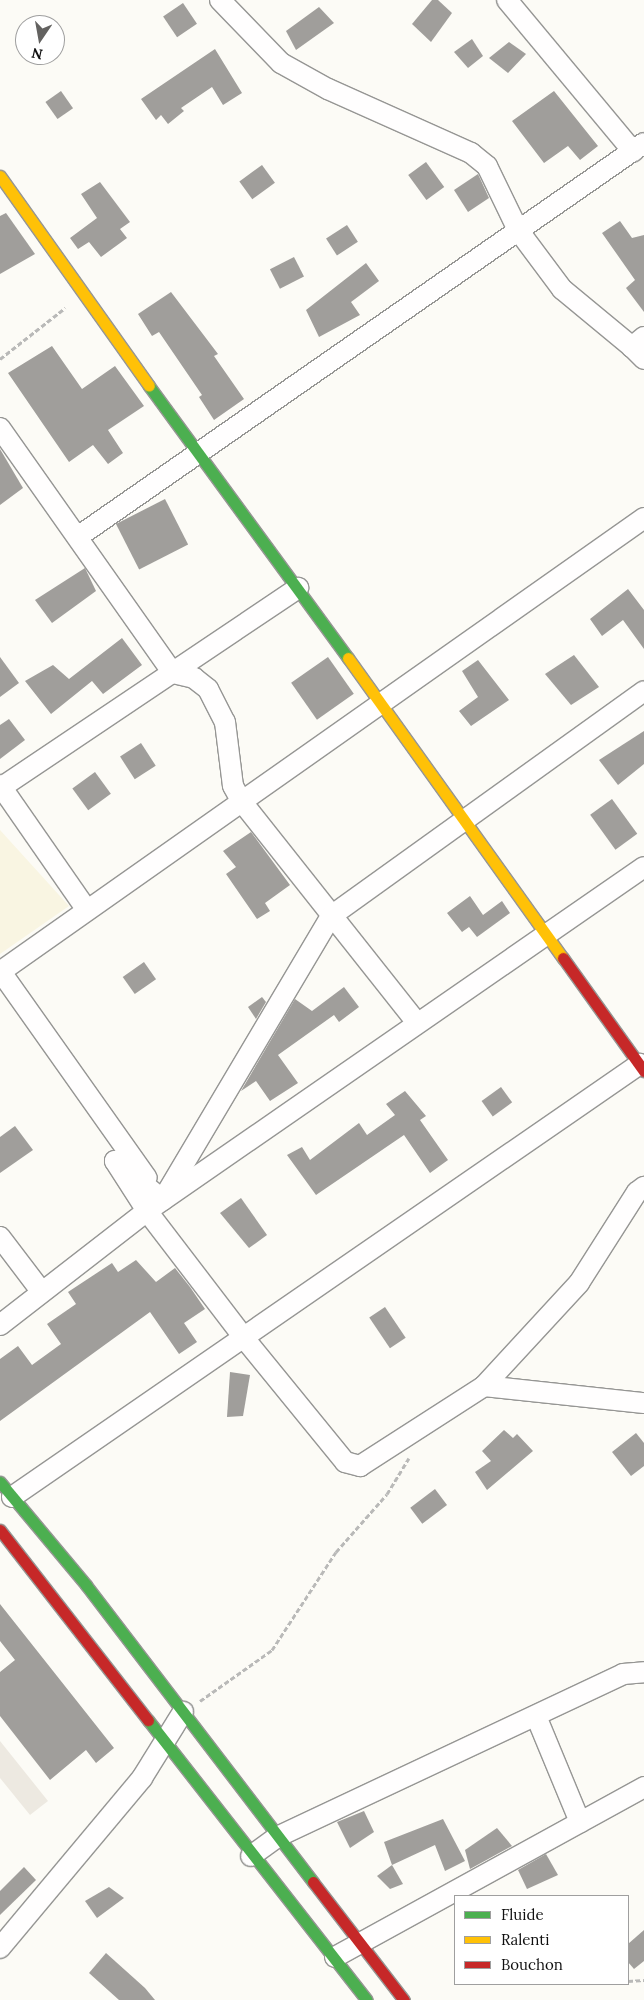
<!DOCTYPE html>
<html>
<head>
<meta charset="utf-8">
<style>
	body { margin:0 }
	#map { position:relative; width:644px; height:2000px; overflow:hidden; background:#fcfbf6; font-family:Lora,serif }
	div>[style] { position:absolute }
	.farmland>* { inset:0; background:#f9f5e2 }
	.plaza>* { inset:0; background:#ede9e1 }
	.building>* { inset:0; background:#a09e9b; transform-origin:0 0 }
	.path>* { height:3px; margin-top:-1.5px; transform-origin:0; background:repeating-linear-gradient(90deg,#b9b9b8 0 5px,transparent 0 7.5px) }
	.roads { filter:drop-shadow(1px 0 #969694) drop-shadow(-1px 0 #969694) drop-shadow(0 1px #969694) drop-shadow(0 -1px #969694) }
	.street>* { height:20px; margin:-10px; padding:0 10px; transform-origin:10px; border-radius:10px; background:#fffefe }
	.fast>* { height:11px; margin:-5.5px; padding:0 5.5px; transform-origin:5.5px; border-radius:5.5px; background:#4caf50 }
	.slow>* { height:11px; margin:-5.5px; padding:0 5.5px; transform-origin:5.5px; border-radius:5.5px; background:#ffc107 }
	.jam>* { height:11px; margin:-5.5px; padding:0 5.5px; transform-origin:5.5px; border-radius:5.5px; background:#c62828 }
	span { translate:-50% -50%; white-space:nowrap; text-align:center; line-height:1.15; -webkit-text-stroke:5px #fff; paint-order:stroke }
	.legend { position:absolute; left:454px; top:1895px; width:175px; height:90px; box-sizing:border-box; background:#fff; border:1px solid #9f9f9f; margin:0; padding:6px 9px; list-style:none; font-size:15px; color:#101010 }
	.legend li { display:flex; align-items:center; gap:10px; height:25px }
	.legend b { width:25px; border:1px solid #9f9f9f }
	.north { position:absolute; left:15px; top:15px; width:50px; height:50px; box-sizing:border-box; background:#fff; border:1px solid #9f9f9f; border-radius:50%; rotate:192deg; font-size:14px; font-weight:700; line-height:20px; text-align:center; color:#101010 }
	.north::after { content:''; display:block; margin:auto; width:18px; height:22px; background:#636260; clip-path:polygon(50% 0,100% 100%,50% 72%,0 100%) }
</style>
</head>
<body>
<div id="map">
	<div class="farmland">
		<i style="clip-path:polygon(0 830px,69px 906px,0 954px)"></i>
	</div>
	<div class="plaza">
		<i style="clip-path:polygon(0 1741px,48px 1801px,30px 1815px,0 1778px)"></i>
	</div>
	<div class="building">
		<i style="clip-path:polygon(432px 0,438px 0,452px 13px,431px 42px,412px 24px)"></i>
		<i style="left:183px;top:3px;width:25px;height:24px;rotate:56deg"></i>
		<i style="clip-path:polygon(319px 7px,334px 23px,296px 50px,286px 31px)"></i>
		<i style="clip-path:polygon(472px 39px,483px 56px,468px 68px,454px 52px)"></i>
		<i style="clip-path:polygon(509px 42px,526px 54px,508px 73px,489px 58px)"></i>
		<i style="clip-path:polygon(215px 49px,242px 93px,223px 105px,212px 87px,181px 108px,184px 111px,168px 124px,161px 115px,156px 120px,141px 99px)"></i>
		<i style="left:61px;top:91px;width:21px;height:19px;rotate:55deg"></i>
		<i style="clip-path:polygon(554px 91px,598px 146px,580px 160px,568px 146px,544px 163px,512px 121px)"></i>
		<i style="left:426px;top:162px;width:31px;height:22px;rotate:54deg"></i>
		<i style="left:262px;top:165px;width:22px;height:28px;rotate:54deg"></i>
		<i style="clip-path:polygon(478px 174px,489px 198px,468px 212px,454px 190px)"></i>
		<i style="clip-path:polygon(100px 182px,130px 222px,120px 229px,127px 238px,101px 257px,89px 242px,78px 249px,70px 238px,97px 218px,81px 194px)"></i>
		<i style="clip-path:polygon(6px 213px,35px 254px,0 274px,0 216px)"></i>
		<i style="clip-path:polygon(620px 221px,632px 238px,644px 235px,644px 312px,626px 288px,635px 280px,602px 233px)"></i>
		<i style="left:347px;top:225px;width:20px;height:25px;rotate:57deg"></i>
		<i style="left:294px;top:257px;width:22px;height:27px;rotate:63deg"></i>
		<i style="clip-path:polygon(366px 263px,379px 281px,351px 302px,360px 315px,319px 337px,306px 310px)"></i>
		<i style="clip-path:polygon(171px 292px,218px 354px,214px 356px,244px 399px,214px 420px,199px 397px,202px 395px,159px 332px,152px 336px,138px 314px)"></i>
		<i style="clip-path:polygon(52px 346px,82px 389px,115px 366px,144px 406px,108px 430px,123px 453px,108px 464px,93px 445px,69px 462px,8px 373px)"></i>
		<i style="clip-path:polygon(0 449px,23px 488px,0 505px)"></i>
		<i style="left:165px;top:499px;width:51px;height:55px;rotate:63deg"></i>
		<i style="clip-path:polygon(85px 568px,96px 591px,52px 623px,35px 600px)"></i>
		<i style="clip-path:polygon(628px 589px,644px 610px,644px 649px,623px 620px,602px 636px,590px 619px)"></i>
		<i style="clip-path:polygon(122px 638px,142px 665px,103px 694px,92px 681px,51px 714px,25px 681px,53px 665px,69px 679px)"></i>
		<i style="clip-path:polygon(574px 655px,599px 687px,571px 705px,545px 674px)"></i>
		<i style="clip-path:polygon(0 657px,19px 683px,0 697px)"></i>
		<i style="left:328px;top:657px;width:45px;height:45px;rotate:55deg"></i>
		<i style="clip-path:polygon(478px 660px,509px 700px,471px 726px,459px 711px,478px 697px,462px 671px)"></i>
		<i style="clip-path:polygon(9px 719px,25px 740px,0 759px,0 725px)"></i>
		<i style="clip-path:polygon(644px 731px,644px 764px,618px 785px,599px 760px)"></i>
		<i style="left:141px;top:743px;width:27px;height:25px;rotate:57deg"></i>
		<i style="left:95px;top:772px;width:27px;height:28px;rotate:54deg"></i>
		<i style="left:612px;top:799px;width:43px;height:27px;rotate:54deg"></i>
		<i style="clip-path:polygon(251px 832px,290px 885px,265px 903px,270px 911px,257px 919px,226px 874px,236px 867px,223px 851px)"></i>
		<i style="clip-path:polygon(470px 896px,483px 915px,502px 901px,510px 913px,477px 937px,469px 927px,462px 932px,447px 913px)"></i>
		<i style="left:144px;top:962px;width:21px;height:26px;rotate:55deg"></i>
		<i style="clip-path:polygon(344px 987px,359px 1007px,339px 1022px,334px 1015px,278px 1055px,298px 1083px,270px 1101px,256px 1081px,241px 1091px,295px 999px,312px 1011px)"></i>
		<i style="clip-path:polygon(262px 997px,266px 1002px,256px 1019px,248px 1007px)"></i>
		<i style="left:501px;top:1087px;width:19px;height:24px;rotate:54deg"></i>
		<i style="clip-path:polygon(405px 1091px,426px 1116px,420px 1120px,448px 1160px,430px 1173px,404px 1135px,316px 1195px,287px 1155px,302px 1147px,310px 1160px,359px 1123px,367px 1135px,395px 1115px,386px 1104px)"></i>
		<i style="clip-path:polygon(15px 1126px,33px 1150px,0 1173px,0 1137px)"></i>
		<i style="clip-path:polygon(241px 1198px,267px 1235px,249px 1248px,220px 1213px)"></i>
		<i style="clip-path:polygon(136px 1260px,156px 1282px,175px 1268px,190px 1287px,205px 1309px,184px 1323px,197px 1342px,179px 1354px,150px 1312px,0 1421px,0 1359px,18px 1346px,32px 1365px,61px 1344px,47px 1324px,76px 1304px,68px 1292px,112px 1263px,118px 1272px)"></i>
		<i style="left:385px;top:1307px;width:37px;height:19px;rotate:56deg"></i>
		<i style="clip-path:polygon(230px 1372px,250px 1375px,243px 1416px,227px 1417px)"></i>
		<i style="clip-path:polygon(504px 1430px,513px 1438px,517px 1434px,533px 1451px,487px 1490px,475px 1472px,491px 1461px,482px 1451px)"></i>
		<i style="clip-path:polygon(636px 1433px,644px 1443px,644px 1466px,631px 1476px,612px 1452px)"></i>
		<i style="left:435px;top:1489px;width:20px;height:31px;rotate:53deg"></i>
		<i style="clip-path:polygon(0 1604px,114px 1748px,96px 1763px,86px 1750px,50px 1780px,0 1716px,0 1672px,15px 1660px,0 1641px)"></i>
		<i style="clip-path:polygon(364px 1811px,374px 1832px,350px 1848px,337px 1822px)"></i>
		<i style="clip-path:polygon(443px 1819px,465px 1861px,445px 1871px,435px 1845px,392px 1865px,384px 1842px)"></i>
		<i style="clip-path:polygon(497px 1828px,512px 1846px,470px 1869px,465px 1850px)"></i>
		<i style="clip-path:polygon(546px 1854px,558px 1875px,527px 1889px,518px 1870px)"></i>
		<i style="clip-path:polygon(392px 1865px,403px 1884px,390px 1889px,377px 1876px)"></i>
		<i style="clip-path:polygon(24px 1867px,36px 1880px,0 1915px,0 1891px)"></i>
		<i style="clip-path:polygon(109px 1887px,124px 1898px,97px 1918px,85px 1901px)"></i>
		<i style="clip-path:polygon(644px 1930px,644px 1961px,634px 1969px,628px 1962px,628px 1944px)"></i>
		<i style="clip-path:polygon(106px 1953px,145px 1988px,155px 2000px,119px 2000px,89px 1973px)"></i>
	</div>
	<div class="path">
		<i style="left:0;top:359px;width:83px;rotate:-38.1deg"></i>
		<i style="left:200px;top:1701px;width:88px;rotate:-35.3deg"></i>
		<i style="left:272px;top:1650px;width:117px;rotate:-56.9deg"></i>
		<i style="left:336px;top:1552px;width:77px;rotate:-48.7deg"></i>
		<i style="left:387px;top:1494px;width:42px;rotate:-58.6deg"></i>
		<i style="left:628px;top:1981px;width:16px;rotate:-4deg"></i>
	</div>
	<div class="roads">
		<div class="street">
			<i style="left:220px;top:0;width:88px;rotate:45.9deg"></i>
			<i style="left:281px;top:63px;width:54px;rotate:29deg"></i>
			<i style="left:328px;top:89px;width:157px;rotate:24.1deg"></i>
			<i style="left:471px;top:153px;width:21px;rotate:39deg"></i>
			<i style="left:487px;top:166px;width:71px;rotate:64.2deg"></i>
			<i style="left:518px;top:230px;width:74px;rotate:53.3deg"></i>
			<i style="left:562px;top:289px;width:91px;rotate:39.6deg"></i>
			<i style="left:507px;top:0;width:197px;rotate:50.2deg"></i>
			<i style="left:644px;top:337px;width:16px;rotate:140deg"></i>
			<i style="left:632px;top:347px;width:17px;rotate:45deg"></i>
			<i style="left:0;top:428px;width:300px;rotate:54.8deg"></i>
			<i style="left:173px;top:673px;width:22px;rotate:13deg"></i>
			<i style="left:194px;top:678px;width:18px;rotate:38deg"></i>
			<i style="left:208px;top:689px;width:37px;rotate:63deg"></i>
			<i style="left:225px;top:722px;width:64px;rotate:82.9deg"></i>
			<i style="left:233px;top:786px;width:18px;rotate:61deg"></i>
			<i style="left:242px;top:802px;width:282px;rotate:51.6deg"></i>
			<i style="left:79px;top:536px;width:688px;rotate:-34.82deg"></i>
			<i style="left:0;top:785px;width:152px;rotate:55.2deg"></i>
			<i style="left:2px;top:787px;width:357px;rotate:-33.9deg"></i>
			<i style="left:0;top:972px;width:788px;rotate:-35.18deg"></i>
			<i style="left:1px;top:972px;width:252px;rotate:54.7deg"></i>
			<i style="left:166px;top:1194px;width:323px;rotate:-59.3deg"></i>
			<i style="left:331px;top:916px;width:385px;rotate:-35.7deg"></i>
			<i style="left:163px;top:1200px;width:62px;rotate:-140.9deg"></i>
			<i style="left:115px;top:1161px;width:59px;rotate:57.4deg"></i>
			<i style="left:147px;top:1211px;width:160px;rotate:52.6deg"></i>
			<i style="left:244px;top:1338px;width:160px;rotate:50.8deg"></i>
			<i style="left:345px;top:1462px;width:16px;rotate:15deg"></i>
			<i style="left:360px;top:1466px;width:148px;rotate:-32.8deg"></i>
			<i style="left:484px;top:1386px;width:140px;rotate:-47.3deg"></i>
			<i style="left:579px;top:1283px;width:108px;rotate:-57.5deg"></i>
			<i style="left:637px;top:1192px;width:9px;rotate:-36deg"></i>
			<i style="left:0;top:1237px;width:68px;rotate:52.8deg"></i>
			<i style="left:0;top:1325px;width:186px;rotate:-37.8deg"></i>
			<i style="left:147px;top:1211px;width:604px;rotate:-34.69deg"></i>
			<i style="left:484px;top:1386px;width:161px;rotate:6.1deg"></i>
			<i style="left:12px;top:1497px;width:763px;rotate:-34.59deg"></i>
			<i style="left:536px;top:1716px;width:115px;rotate:67.5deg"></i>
			<i style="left:251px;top:1856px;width:32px;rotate:-36deg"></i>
			<i style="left:277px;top:1837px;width:382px;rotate:-25.2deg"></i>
			<i style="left:623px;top:1674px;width:21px;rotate:-5deg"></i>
			<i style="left:0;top:1948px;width:222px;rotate:-50.1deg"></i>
			<i style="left:142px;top:1778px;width:78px;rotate:-58.2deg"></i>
			<i style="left:335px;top:1957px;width:353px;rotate:-28.8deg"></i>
		</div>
		<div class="fast">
			<i style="left:149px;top:386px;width:337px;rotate:53.8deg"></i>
			<i style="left:0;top:1482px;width:134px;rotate:50.1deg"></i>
			<i style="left:86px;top:1585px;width:374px;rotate:52.6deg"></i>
			<i style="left:148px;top:1720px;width:355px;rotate:52deg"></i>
		</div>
		<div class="slow">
			<i style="left:0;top:176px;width:257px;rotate:54.6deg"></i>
			<i style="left:348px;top:658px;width:369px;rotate:54.4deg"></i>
		</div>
		<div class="jam">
			<i style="left:563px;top:958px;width:139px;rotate:54.4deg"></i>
			<i style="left:0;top:1530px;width:241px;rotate:52.1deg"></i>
			<i style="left:313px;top:1882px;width:149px;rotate:52.4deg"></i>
		</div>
	</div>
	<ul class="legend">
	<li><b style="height:6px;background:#4caf50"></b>Fluide</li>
	<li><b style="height:6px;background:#ffc107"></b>Ralenti</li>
	<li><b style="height:6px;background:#c62828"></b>Bouchon</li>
	</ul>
	<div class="north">N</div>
</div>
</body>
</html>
